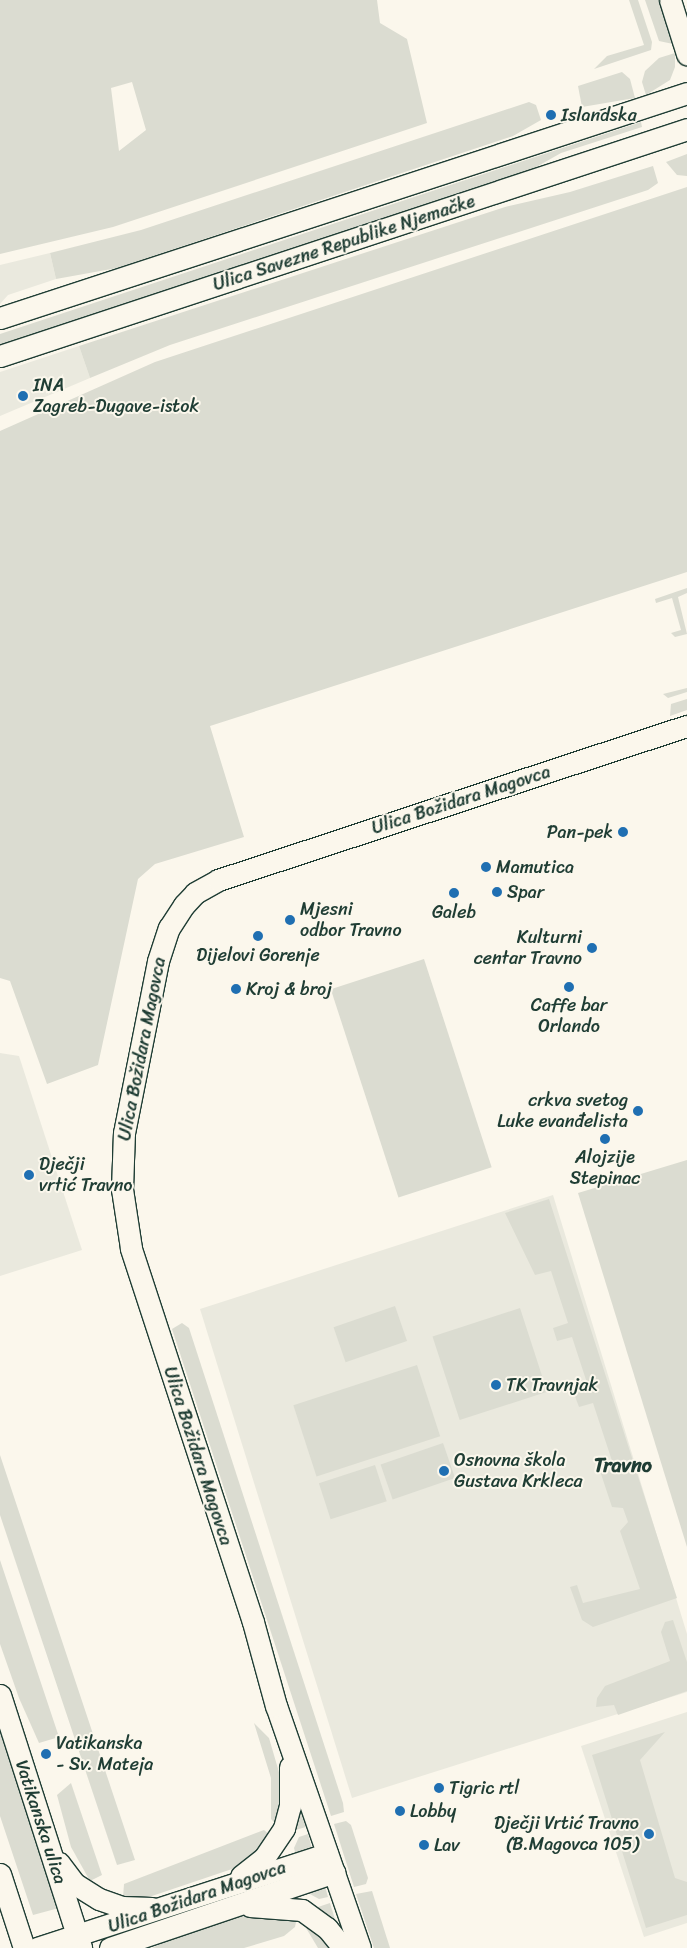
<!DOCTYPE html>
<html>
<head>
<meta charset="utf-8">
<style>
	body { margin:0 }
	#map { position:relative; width:687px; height:1948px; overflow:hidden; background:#fbf7ec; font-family:Sriracha,sans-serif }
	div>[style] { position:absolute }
	.built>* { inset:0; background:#eae9de }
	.green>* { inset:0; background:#dbdcd1; transform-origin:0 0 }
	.roads { filter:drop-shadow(1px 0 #1f3d34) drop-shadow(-1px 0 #1f3d34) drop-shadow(0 1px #1f3d34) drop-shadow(0 -1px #1f3d34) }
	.secondary>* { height:21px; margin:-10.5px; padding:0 10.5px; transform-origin:10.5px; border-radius:10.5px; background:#fbf7ec }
	.dots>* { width:14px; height:14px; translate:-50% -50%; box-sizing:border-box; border:2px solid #fbf7ec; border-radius:50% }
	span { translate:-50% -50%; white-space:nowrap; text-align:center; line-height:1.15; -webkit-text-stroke:4px #fbf7ec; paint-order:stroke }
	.poi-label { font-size:18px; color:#1f3d34 }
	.left { translate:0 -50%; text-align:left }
	.right { translate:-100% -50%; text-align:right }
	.street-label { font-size:18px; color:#1f3d34 }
	.quarter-label { font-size:20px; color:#1f3d34; font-weight:700 }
</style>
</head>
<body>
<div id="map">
	<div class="built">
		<i style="clip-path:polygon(50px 253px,56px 279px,8px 295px,0 304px,0 265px)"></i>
		<i style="clip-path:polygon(79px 346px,90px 378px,0 416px,0 372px)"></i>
		<i style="clip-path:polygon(0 1053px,19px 1056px,82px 1250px,0 1276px)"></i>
		<i style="clip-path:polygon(553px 1195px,687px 1634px,687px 1692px,352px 1798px,200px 1309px)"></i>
		<i style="clip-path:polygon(687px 1712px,687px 1923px,644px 1937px,581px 1746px)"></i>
	</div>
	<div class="green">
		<i style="clip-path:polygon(evenodd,0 0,377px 0,380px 23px,407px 39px,427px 123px,113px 227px,0 254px,0 0,132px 82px,146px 130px,119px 151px,111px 88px,132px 82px)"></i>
		<i style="clip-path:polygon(629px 0,638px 0,652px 42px,651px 50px,594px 69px,607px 56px,644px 45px)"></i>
		<i style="clip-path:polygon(645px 0,659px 0,673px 44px,659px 41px)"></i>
		<i style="clip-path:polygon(675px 53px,675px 67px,670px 80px,646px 95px,642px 82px,645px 71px,659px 58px)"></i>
		<i style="clip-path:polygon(622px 72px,630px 79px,635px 98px,582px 107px,578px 86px)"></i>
		<i style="clip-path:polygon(529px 102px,536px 105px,541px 120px,513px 136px,117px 268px,56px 279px,50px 253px,141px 230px)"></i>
		<i style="clip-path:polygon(641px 122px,642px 127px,561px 153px,531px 170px,0 345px,0 334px)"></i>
		<i style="clip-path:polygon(687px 154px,687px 176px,677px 175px,666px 162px)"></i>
		<i style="clip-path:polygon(653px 166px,658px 183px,648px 190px,170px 345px,90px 378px,79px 346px,505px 207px,570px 192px)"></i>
		<i style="clip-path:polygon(687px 187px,687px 572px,210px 726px,244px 837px,155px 864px,138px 879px,98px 1065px,47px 1084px,10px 981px,0 978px,0 431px,155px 362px)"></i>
		<i style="clip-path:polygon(687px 588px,687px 593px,678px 597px,687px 634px,675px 637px,671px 633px,681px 630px,672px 598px,656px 603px,655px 599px)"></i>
		<i style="clip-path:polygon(687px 688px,687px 692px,668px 698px,663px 694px)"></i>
		<i style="clip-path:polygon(687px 699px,687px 710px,670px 716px,671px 704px)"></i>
		<i style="left:424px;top:959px;width:219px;height:98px;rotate:72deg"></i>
		<i style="clip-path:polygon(687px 1160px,687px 1547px,578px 1193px)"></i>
		<i style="clip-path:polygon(549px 1199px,677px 1598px,593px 1627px,582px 1620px,570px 1587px,577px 1585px,583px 1603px,640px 1589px,620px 1531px,628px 1522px,623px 1508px,612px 1507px,600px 1471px,614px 1467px,593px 1403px,579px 1407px,573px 1391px,588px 1386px,572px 1337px,557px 1341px,553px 1328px,568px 1323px,551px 1271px,535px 1275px,505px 1213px)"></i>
		<i style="left:395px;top:1306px;width:37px;height:65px;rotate:71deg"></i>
		<i style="left:520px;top:1308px;width:88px;height:92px;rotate:72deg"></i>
		<i style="clip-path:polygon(182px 1323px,189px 1328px,343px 1803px,344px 1812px,331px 1816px,172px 1329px)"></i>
		<i style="left:417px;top:1365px;width:75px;height:130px;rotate:72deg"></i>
		<i style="left:443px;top:1443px;width:37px;height:66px;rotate:71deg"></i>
		<i style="clip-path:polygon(0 1455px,135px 1860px,117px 1865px,0 1515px)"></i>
		<i style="left:375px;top:1465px;width:38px;height:59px;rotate:72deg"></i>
		<i style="clip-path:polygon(0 1560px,59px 1737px,39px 1743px,19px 1698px,0 1644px)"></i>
		<i style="clip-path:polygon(673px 1620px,687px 1662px,687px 1691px,618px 1715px,614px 1705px,596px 1707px,597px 1698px,605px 1686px,670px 1661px,661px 1632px,665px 1622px)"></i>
		<i style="clip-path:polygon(254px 1723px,269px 1738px,281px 1779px,282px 1792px,277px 1825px,271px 1819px,271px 1778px)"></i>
		<i style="clip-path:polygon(0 1732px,59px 1908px,33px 1915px,0 1816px)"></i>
		<i style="clip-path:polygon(665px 1732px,640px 1760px,675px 1878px,687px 1882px,687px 1915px,646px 1928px,592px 1755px)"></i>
		<i style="clip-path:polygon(71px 1783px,102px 1875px,90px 1881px,71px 1847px,57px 1795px)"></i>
		<i style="clip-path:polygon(297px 1802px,306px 1827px,288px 1832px)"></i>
		<i style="clip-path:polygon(346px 1821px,351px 1825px,368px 1878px,366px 1884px,354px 1887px,334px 1824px)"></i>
		<i style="clip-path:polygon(264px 1830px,271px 1836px,241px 1866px,152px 1896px,123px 1898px,124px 1884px)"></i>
		<i style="clip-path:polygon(308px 1834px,312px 1849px,296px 1856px,294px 1848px,299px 1837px)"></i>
		<i style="clip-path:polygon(306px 1886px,325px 1886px,328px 1897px,319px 1899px,308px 1893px)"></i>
		<i style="clip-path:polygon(372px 1891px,390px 1948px,374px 1948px,356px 1894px)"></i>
		<i style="clip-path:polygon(330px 1903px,337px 1926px,315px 1908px)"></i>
		<i style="clip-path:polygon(246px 1914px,297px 1917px,295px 1927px,284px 1936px,244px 1948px,152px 1948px,184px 1933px)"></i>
		<i style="clip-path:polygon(309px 1920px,334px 1948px,318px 1948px,306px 1928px)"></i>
	</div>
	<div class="roads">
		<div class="secondary">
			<i style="left:670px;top:0;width:57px;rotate:72.5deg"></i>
			<i style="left:0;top:318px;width:723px;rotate:-18.13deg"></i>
			<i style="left:0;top:356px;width:724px;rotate:-18.28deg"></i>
			<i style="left:0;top:1695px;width:266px;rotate:72.2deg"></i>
			<i style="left:59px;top:1863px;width:26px;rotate:53deg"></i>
			<i style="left:75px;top:1884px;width:28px;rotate:32deg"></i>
			<i style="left:99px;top:1899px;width:24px;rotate:19deg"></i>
			<i style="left:122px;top:1907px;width:30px;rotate:2deg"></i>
			<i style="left:0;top:1874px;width:78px;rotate:72deg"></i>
			<i style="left:241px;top:1876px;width:29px;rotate:-38deg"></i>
			<i style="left:264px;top:1858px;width:36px;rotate:-56deg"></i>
			<i style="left:284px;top:1828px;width:23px;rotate:-75deg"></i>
			<i style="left:290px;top:1806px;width:39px;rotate:-90deg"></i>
			<i style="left:250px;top:1906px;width:52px;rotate:4.4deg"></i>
			<i style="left:302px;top:1910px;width:31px;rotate:36deg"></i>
			<i style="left:327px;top:1928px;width:26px;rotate:51deg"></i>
			<i style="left:37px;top:1948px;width:305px;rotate:-18deg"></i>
			<i style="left:110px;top:1948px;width:237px;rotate:-18.7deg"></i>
			<i style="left:360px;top:1948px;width:256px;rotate:-109.1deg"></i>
			<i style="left:276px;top:1706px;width:87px;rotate:-105.3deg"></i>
			<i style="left:253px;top:1622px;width:393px;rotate:-108.1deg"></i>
			<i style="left:131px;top:1248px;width:60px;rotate:-98.7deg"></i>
			<i style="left:122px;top:1189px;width:56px;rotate:-88deg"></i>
			<i style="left:124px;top:1133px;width:175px;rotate:-78.8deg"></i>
			<i style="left:158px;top:961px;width:35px;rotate:-72deg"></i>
			<i style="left:169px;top:928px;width:27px;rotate:-57deg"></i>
			<i style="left:184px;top:905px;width:16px;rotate:-47deg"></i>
			<i style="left:195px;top:893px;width:26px;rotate:-29deg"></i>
			<i style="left:218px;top:880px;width:494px;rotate:-18.2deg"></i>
		</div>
	</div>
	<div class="dots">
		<i style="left:551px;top:115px;background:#1f6fb2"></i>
		<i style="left:23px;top:396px;background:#1f6fb2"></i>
		<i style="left:623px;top:832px;background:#1f6fb2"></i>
		<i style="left:486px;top:867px;background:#1f6fb2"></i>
		<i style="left:497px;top:892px;background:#1f6fb2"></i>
		<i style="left:454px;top:893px;background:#1f6fb2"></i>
		<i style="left:290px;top:920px;background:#1f6fb2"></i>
		<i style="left:258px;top:936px;background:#1f6fb2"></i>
		<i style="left:592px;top:948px;background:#1f6fb2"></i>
		<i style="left:569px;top:987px;background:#1f6fb2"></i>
		<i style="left:236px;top:989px;background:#1f6fb2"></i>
		<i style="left:638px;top:1111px;background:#1f6fb2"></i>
		<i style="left:605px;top:1139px;background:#1f6fb2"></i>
		<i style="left:29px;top:1175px;background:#1f6fb2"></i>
		<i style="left:496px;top:1385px;background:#1f6fb2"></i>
		<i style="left:444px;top:1471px;background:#1f6fb2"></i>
		<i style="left:46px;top:1754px;background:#1f6fb2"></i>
		<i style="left:439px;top:1788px;background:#1f6fb2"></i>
		<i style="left:400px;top:1811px;background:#1f6fb2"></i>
		<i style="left:649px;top:1834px;background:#1f6fb2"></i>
		<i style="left:424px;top:1845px;background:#1f6fb2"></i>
	</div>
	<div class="poi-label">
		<span class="left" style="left:561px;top:115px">Islandska</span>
		<span class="left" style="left:33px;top:396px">INA<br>Zagreb-Dugave-istok</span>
		<span class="right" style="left:613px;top:832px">Pan-pek</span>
		<span class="left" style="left:496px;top:867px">Mamutica</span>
		<span class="left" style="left:507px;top:892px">Spar</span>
		<span class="left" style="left:300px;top:920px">Mjesni<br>odbor Travno</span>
		<span style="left:454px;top:912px">Galeb</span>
		<span class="right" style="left:582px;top:948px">Kulturni<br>centar Travno</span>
		<span style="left:258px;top:955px">Dijelovi Gorenje</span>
		<span class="left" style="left:246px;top:989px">Kroj &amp; broj</span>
		<span style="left:569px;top:1016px">Caffe bar<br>Orlando</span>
		<span class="right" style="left:628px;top:1111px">crkva svetog<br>Luke evanđelista</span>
		<span style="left:605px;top:1168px">Alojzije<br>Stepinac</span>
		<span class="left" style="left:39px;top:1175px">Dječji<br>vrtić Travno</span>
		<span class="left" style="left:506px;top:1385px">TK Travnjak</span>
		<span class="left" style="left:454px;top:1471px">Osnovna škola<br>Gustava Krkleca</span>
		<span class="left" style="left:56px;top:1754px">Vatikanska<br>- Sv. Mateja</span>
		<span class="left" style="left:449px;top:1788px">Tigric rtl</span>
		<span class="left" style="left:410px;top:1811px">Lobby</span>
		<span class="right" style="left:639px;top:1834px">Dječji Vrtić Travno<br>(B.Magovca 105)</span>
		<span class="left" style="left:434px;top:1845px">Lav</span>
	</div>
	<div class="street-label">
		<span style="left:344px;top:243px;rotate:-18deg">Ulica Savezne Republike Njemačke</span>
		<span style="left:461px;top:800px;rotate:-18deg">Ulica Božidara Magovca</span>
		<span style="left:142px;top:1049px;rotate:-79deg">Ulica Božidara Magovca</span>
		<span style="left:198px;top:1456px;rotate:72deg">Ulica Božidara Magovca</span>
		<span style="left:41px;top:1822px;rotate:72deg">Vatikanska ulica</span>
		<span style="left:197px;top:1897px;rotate:-19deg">Ulica Božidara Magovca</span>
	</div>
	<div class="quarter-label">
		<span style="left:623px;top:1465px">Travno</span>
	</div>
</div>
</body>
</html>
